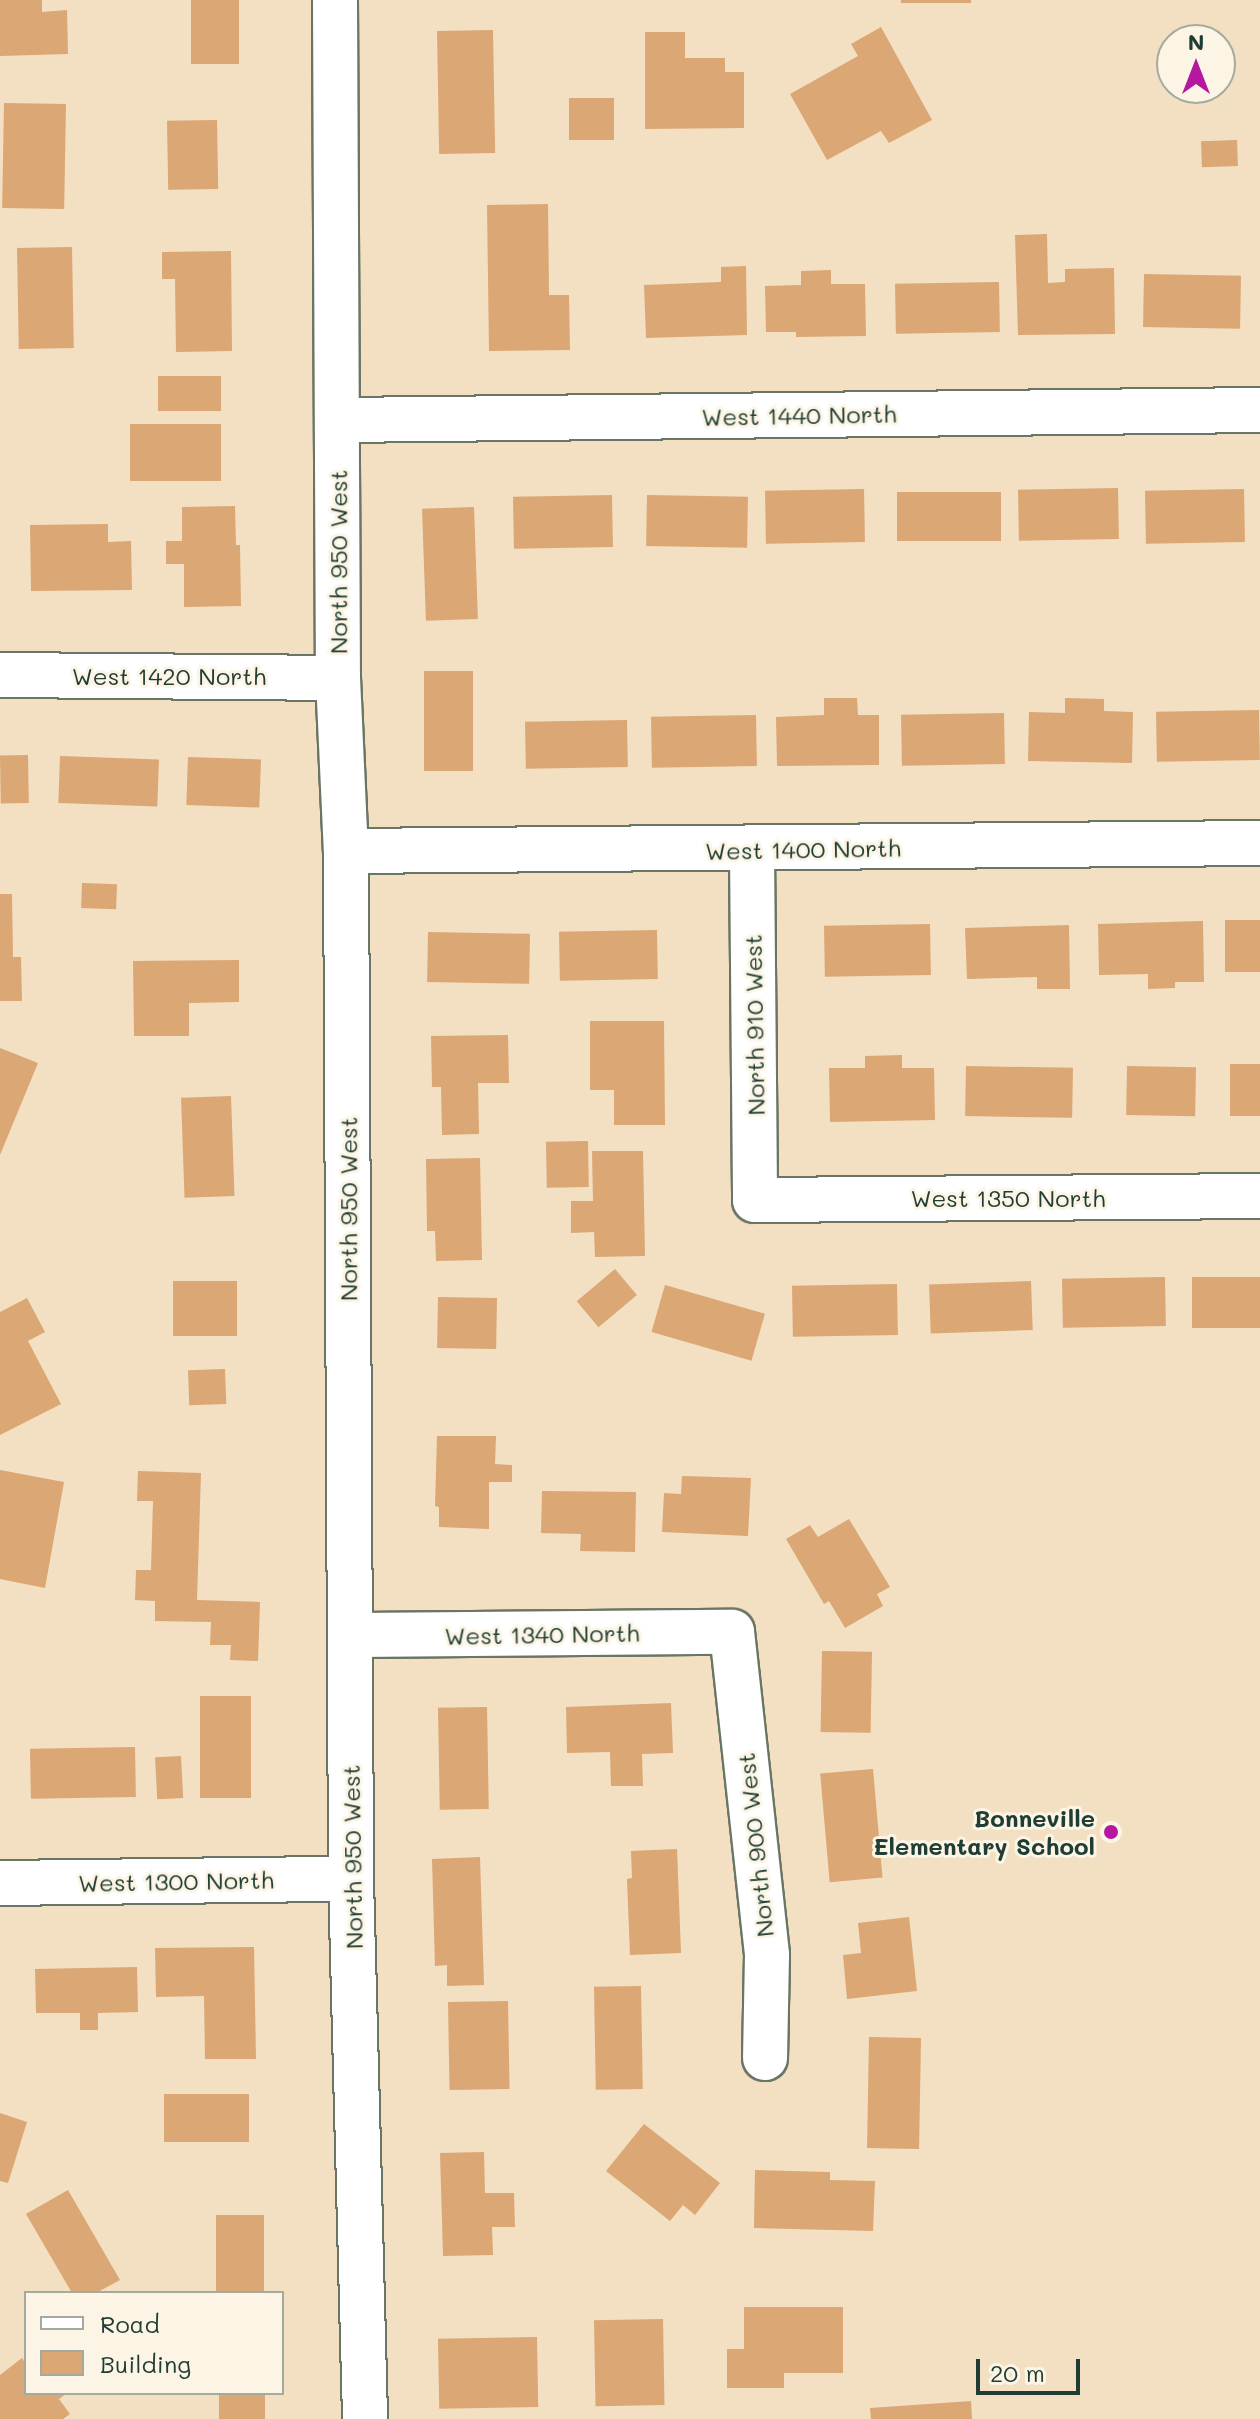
<!DOCTYPE html>
<html>
<head>
<meta charset="utf-8">
<style>
	body { margin:0 }
	#map { position:relative; width:1260px; height:2419px; overflow:hidden; background:#f3dfc1; font-family:Mali,sans-serif }
	div>[style] { position:absolute }
	.building>* { inset:0; background:#dba774; transform-origin:0 0 }
	.roads { filter:drop-shadow(2px 0 #697665) drop-shadow(-2px 0 #697665) drop-shadow(0 2px #697665) drop-shadow(0 -2px #697665) }
	.minor>* { height:44px; margin:-22px; padding:0 22px; transform-origin:22px; border-radius:22px; background:#fff }
	.dots>* { width:22px; height:22px; translate:-50% -50%; box-sizing:border-box; border:4px solid #fcf5e5; border-radius:50% }
	span { translate:-50% -50%; white-space:nowrap; text-align:center; line-height:1.15; -webkit-text-stroke:6px #fcf5e5; paint-order:stroke }
	.street-label { font-size:24px; color:#1f3d34 }
	.poi-label { font-size:24px; color:#1f3d34; font-weight:700 }
	.right { translate:-100% -50%; text-align:right }
	.legend { position:absolute; left:24px; top:2291px; width:260px; height:104px; box-sizing:border-box; background:#fcf5e5; border:2px solid #a4ab9e; margin:0; padding:10px 14px; list-style:none; font-size:24px; color:#1f3d34 }
	.legend li { display:flex; align-items:center; gap:16px; height:40px }
	.legend b { width:40px; border:2px solid #a4ab9e }
	.north { position:absolute; left:1156px; top:24px; width:80px; height:80px; box-sizing:border-box; background:#fcf5e5; border:2px solid #a4ab9e; border-radius:50%; rotate:0deg; font-size:22px; font-weight:700; line-height:32px; text-align:center; color:#1f3d34 }
	.north::after { content:''; display:block; margin:auto; width:28px; height:36px; background:#b5179e; clip-path:polygon(50% 0,100% 100%,50% 72%,0 100%) }
	.scale { position:absolute; left:976px; top:2359px; width:104px; height:36px; box-sizing:border-box; border:4px solid #1f3d34; border-top:0; padding-left:10px; font-size:24px; line-height:28px; white-space:nowrap; color:#1f3d34; -webkit-text-stroke:6px #fcf5e5; paint-order:stroke }
</style>
</head>
<body>
<div id="map">
	<div class="building">
		<i style="clip-path:polygon(0 0,42px 0,42px 12px,67px 10px,68px 54px,0 56px)"></i>
		<i style="left:191px;top:0;width:48px;height:64px"></i>
		<i style="left:901px;top:0;width:70px;height:3px"></i>
		<i style="clip-path:polygon(881px 27px,932px 120px,889px 143px,881px 131px,827px 160px,790px 94px,858px 56px,851px 44px)"></i>
		<i style="left:493px;top:30px;width:123px;height:56px;rotate:89deg"></i>
		<i style="clip-path:polygon(645px 32px,685px 32px,685px 58px,725px 58px,725px 72px,744px 72px,744px 128px,645px 129px)"></i>
		<i style="left:569px;top:98px;width:45px;height:42px"></i>
		<i style="left:4px;top:103px;width:62px;height:105px;rotate:1deg"></i>
		<i style="left:217px;top:120px;width:69px;height:50px;rotate:89deg"></i>
		<i style="left:1237px;top:140px;width:26px;height:36px;rotate:88deg"></i>
		<i style="clip-path:polygon(548px 204px,549px 295px,569px 295px,570px 350px,489px 351px,487px 205px)"></i>
		<i style="clip-path:polygon(1047px 234px,1048px 283px,1065px 282px,1065px 269px,1114px 268px,1115px 334px,1018px 335px,1015px 235px)"></i>
		<i style="left:72px;top:247px;width:101px;height:55px;rotate:89deg"></i>
		<i style="clip-path:polygon(231px 251px,232px 351px,176px 352px,175px 279px,162px 279px,162px 252px)"></i>
		<i style="clip-path:polygon(746px 266px,747px 335px,646px 338px,644px 285px,721px 282px,721px 267px)"></i>
		<i style="clip-path:polygon(831px 270px,831px 284px,865px 284px,866px 336px,796px 337px,796px 332px,766px 332px,765px 286px,801px 285px,801px 271px)"></i>
		<i style="left:1144px;top:274px;width:97px;height:53px;rotate:1deg"></i>
		<i style="left:999px;top:282px;width:50px;height:104px;rotate:89deg"></i>
		<i style="left:221px;top:376px;width:35px;height:63px;rotate:90deg"></i>
		<i style="left:221px;top:424px;width:57px;height:91px;rotate:90deg"></i>
		<i style="left:1118px;top:488px;width:51px;height:100px;rotate:89deg"></i>
		<i style="left:864px;top:489px;width:53px;height:99px;rotate:89deg"></i>
		<i style="left:1244px;top:489px;width:53px;height:99px;rotate:89deg"></i>
		<i style="left:1001px;top:492px;width:49px;height:104px;rotate:90deg"></i>
		<i style="left:612px;top:495px;width:52px;height:99px;rotate:89deg"></i>
		<i style="left:647px;top:495px;width:101px;height:51px;rotate:1deg"></i>
		<i style="clip-path:polygon(235px 506px,236px 545px,240px 545px,241px 606px,184px 607px,184px 564px,166px 564px,166px 541px,182px 541px,182px 507px)"></i>
		<i style="left:474px;top:507px;width:112px;height:52px;rotate:88deg"></i>
		<i style="clip-path:polygon(108px 524px,108px 542px,131px 541px,132px 590px,31px 591px,30px 525px)"></i>
		<i style="left:424px;top:671px;width:49px;height:100px"></i>
		<i style="clip-path:polygon(824px 698px,857px 698px,858px 715px,879px 715px,879px 765px,777px 766px,776px 717px,824px 715px)"></i>
		<i style="clip-path:polygon(1065px 698px,1104px 699px,1104px 711px,1133px 712px,1132px 763px,1028px 761px,1029px 712px,1065px 713px)"></i>
		<i style="left:1259px;top:710px;width:50px;height:103px;rotate:89deg"></i>
		<i style="left:1004px;top:713px;width:51px;height:103px;rotate:89deg"></i>
		<i style="left:756px;top:715px;width:51px;height:105px;rotate:89deg"></i>
		<i style="left:627px;top:720px;width:47px;height:102px;rotate:89deg"></i>
		<i style="left:28px;top:755px;width:48px;height:28px;rotate:89deg"></i>
		<i style="left:60px;top:756px;width:99px;height:47px;rotate:2deg"></i>
		<i style="left:188px;top:757px;width:73px;height:48px;rotate:2deg"></i>
		<i style="left:82px;top:883px;width:35px;height:25px;rotate:2deg"></i>
		<i style="clip-path:polygon(0 894px,12px 894px,13px 957px,21px 957px,22px 1001px,0 1001px)"></i>
		<i style="left:1260px;top:920px;width:52px;height:35px;rotate:90deg"></i>
		<i style="clip-path:polygon(1203px 921px,1204px 982px,1175px 982px,1175px 988px,1148px 989px,1148px 974px,1099px 975px,1098px 924px)"></i>
		<i style="left:930px;top:924px;width:51px;height:106px;rotate:89deg"></i>
		<i style="clip-path:polygon(1069px 925px,1070px 989px,1037px 989px,1037px 977px,967px 979px,965px 928px)"></i>
		<i style="left:657px;top:930px;width:49px;height:98px;rotate:89deg"></i>
		<i style="left:428px;top:932px;width:102px;height:50px;rotate:1deg"></i>
		<i style="clip-path:polygon(239px 960px,239px 1002px,189px 1003px,189px 1036px,134px 1036px,133px 961px)"></i>
		<i style="clip-path:polygon(590px 1021px,664px 1021px,665px 1125px,614px 1125px,614px 1090px,590px 1090px)"></i>
		<i style="clip-path:polygon(508px 1035px,509px 1083px,478px 1083px,479px 1134px,442px 1135px,441px 1087px,432px 1087px,431px 1036px)"></i>
		<i style="clip-path:polygon(0 1048px,38px 1063px,0 1155px)"></i>
		<i style="clip-path:polygon(902px 1055px,902px 1068px,934px 1068px,935px 1120px,830px 1122px,829px 1068px,865px 1068px,865px 1056px)"></i>
		<i style="left:1230px;top:1064px;width:30px;height:52px"></i>
		<i style="left:966px;top:1066px;width:107px;height:50px;rotate:1deg"></i>
		<i style="left:1127px;top:1066px;width:69px;height:49px;rotate:1deg"></i>
		<i style="left:231px;top:1096px;width:100px;height:50px;rotate:88deg"></i>
		<i style="left:588px;top:1141px;width:46px;height:42px;rotate:89deg"></i>
		<i style="clip-path:polygon(592px 1151px,643px 1151px,645px 1256px,595px 1257px,594px 1232px,571px 1233px,571px 1201px,593px 1201px)"></i>
		<i style="clip-path:polygon(480px 1158px,482px 1260px,436px 1261px,435px 1231px,427px 1231px,426px 1159px)"></i>
		<i style="left:615px;top:1269px;width:34px;height:50px;rotate:50deg"></i>
		<i style="left:1165px;top:1277px;width:49px;height:103px;rotate:89deg"></i>
		<i style="left:1260px;top:1277px;width:51px;height:68px;rotate:90deg"></i>
		<i style="left:173px;top:1281px;width:64px;height:55px"></i>
		<i style="left:1031px;top:1281px;width:49px;height:102px;rotate:88deg"></i>
		<i style="left:897px;top:1284px;width:51px;height:105px;rotate:89deg"></i>
		<i style="left:665px;top:1285px;width:104px;height:49px;rotate:16deg"></i>
		<i style="left:438px;top:1297px;width:59px;height:51px;rotate:1deg"></i>
		<i style="clip-path:polygon(27px 1298px,45px 1332px,28px 1341px,61px 1404px,0 1435px,0 1312px)"></i>
		<i style="left:225px;top:1369px;width:35px;height:37px;rotate:88deg"></i>
		<i style="clip-path:polygon(437px 1436px,496px 1436px,495px 1464px,512px 1465px,512px 1482px,489px 1482px,489px 1529px,439px 1527px,439px 1507px,435px 1506px)"></i>
		<i style="clip-path:polygon(0 1470px,64px 1482px,45px 1588px,0 1579px)"></i>
		<i style="clip-path:polygon(138px 1471px,201px 1473px,197px 1600px,260px 1602px,258px 1661px,230px 1660px,231px 1645px,210px 1645px,211px 1622px,155px 1621px,155px 1601px,135px 1600px,136px 1570px,151px 1570px,153px 1501px,137px 1501px)"></i>
		<i style="clip-path:polygon(682px 1476px,751px 1478px,748px 1536px,662px 1532px,664px 1493px,681px 1494px)"></i>
		<i style="clip-path:polygon(542px 1491px,636px 1492px,635px 1552px,580px 1551px,581px 1534px,541px 1533px)"></i>
		<i style="clip-path:polygon(849px 1519px,890px 1587px,877px 1594px,883px 1606px,845px 1628px,829px 1601px,824px 1604px,786px 1539px,810px 1525px,818px 1537px)"></i>
		<i style="left:822px;top:1651px;width:50px;height:81px;rotate:1deg"></i>
		<i style="left:200px;top:1696px;width:51px;height:102px"></i>
		<i style="clip-path:polygon(671px 1703px,673px 1753px,642px 1754px,643px 1786px,611px 1786px,610px 1752px,567px 1753px,566px 1707px)"></i>
		<i style="left:487px;top:1707px;width:102px;height:49px;rotate:89deg"></i>
		<i style="left:135px;top:1747px;width:50px;height:105px;rotate:89deg"></i>
		<i style="left:181px;top:1756px;width:42px;height:26px;rotate:87deg"></i>
		<i style="left:873px;top:1769px;width:109px;height:53px;rotate:85deg"></i>
		<i style="clip-path:polygon(677px 1849px,681px 1953px,630px 1955px,627px 1879px,632px 1878px,631px 1851px)"></i>
		<i style="clip-path:polygon(480px 1857px,484px 1985px,447px 1986px,447px 1965px,435px 1966px,432px 1859px)"></i>
		<i style="clip-path:polygon(909px 1917px,917px 1991px,847px 1999px,843px 1955px,861px 1953px,858px 1923px)"></i>
		<i style="clip-path:polygon(254px 1947px,256px 2059px,205px 2059px,204px 1996px,156px 1997px,155px 1948px)"></i>
		<i style="clip-path:polygon(137px 1967px,138px 2012px,98px 2013px,98px 2030px,80px 2030px,80px 2013px,36px 2013px,35px 1969px)"></i>
		<i style="left:641px;top:1986px;width:103px;height:47px;rotate:89deg"></i>
		<i style="left:508px;top:2001px;width:88px;height:60px;rotate:89deg"></i>
		<i style="left:869px;top:2037px;width:52px;height:111px;rotate:1deg"></i>
		<i style="left:164px;top:2094px;width:85px;height:48px"></i>
		<i style="clip-path:polygon(0 2113px,27px 2122px,8px 2183px,0 2181px)"></i>
		<i style="clip-path:polygon(644px 2124px,720px 2183px,695px 2215px,683px 2205px,670px 2221px,606px 2171px)"></i>
		<i style="clip-path:polygon(484px 2152px,485px 2193px,514px 2193px,515px 2227px,492px 2227px,493px 2255px,443px 2256px,440px 2153px)"></i>
		<i style="clip-path:polygon(755px 2170px,830px 2172px,830px 2180px,875px 2181px,873px 2231px,754px 2228px)"></i>
		<i style="clip-path:polygon(68px 2190px,120px 2280px,96px 2293px,72px 2293px,26px 2214px)"></i>
		<i style="left:216px;top:2215px;width:48px;height:78px"></i>
		<i style="clip-path:polygon(744px 2307px,843px 2307px,843px 2373px,784px 2373px,784px 2388px,727px 2388px,727px 2349px,744px 2349px)"></i>
		<i style="left:663px;top:2319px;width:86px;height:69px;rotate:89deg"></i>
		<i style="left:537px;top:2337px;width:70px;height:99px;rotate:89deg"></i>
		<i style="clip-path:polygon(22px 2358px,26px 2364px,26px 2393px,67px 2393px,59px 2399px,70px 2414px,63px 2419px,0 2419px,0 2375px)"></i>
		<i style="left:219px;top:2393px;width:46px;height:26px"></i>
		<i style="clip-path:polygon(971px 2401px,972px 2419px,871px 2419px,870px 2408px)"></i>
	</div>
	<div class="roads">
		<div class="minor">
			<i style="left:335px;top:0;width:678px;rotate:89.75deg"></i>
			<i style="left:338px;top:678px;width:173px;rotate:87.4deg"></i>
			<i style="left:346px;top:851px;width:1028px;rotate:89.72deg"></i>
			<i style="left:351px;top:1879px;width:540px;rotate:88.51deg"></i>
			<i style="left:338px;top:420px;width:922px;rotate:-0.62deg"></i>
			<i style="left:0;top:675px;width:338px;rotate:0.5deg"></i>
			<i style="left:752px;top:850px;width:350px;rotate:89.5deg"></i>
			<i style="left:755px;top:1200px;width:505px;rotate:-0.45deg"></i>
			<i style="left:346px;top:851px;width:914px;rotate:-0.5deg"></i>
			<i style="left:351px;top:1635px;width:381px;rotate:-0.5deg"></i>
			<i style="left:732px;top:1632px;width:325px;rotate:83.8deg"></i>
			<i style="left:767px;top:1955px;width:103px;rotate:91.1deg"></i>
			<i style="left:0;top:1883px;width:351px;rotate:-0.7deg"></i>
		</div>
	</div>
	<div class="dots">
		<i style="left:1111px;top:1832px;background:#b5179e"></i>
	</div>
	<div class="street-label">
		<span style="left:799px;top:415px;rotate:-1deg">West 1440 North</span>
		<span style="left:338px;top:562px;rotate:-90deg">North 950 West</span>
		<span style="left:169px;top:676px">West 1420 North</span>
		<span style="left:803px;top:849px;rotate:-1deg">West 1400 North</span>
		<span style="left:754px;top:1025px;rotate:-91deg">North 910 West</span>
		<span style="left:1008px;top:1198px">West 1350 North</span>
		<span style="left:348px;top:1209px;rotate:-90deg">North 950 West</span>
		<span style="left:542px;top:1634px;rotate:-1deg">West 1340 North</span>
		<span style="left:755px;top:1845px;rotate:-96deg">North 900 West</span>
		<span style="left:352px;top:1857px;rotate:-91deg">North 950 West</span>
		<span style="left:176px;top:1881px;rotate:-1deg">West 1300 North</span>
	</div>
	<div class="poi-label">
		<span class="right" style="left:1095px;top:1832px">Bonneville<br>Elementary School</span>
	</div>
	<ul class="legend">
	<li><b style="height:10px;background:#fff"></b>Road</li>
	<li><b style="height:22px;background:#dba774"></b>Building</li>
	</ul>
	<div class="north">N</div>
	<div class="scale">20 m</div>
</div>
</body>
</html>
